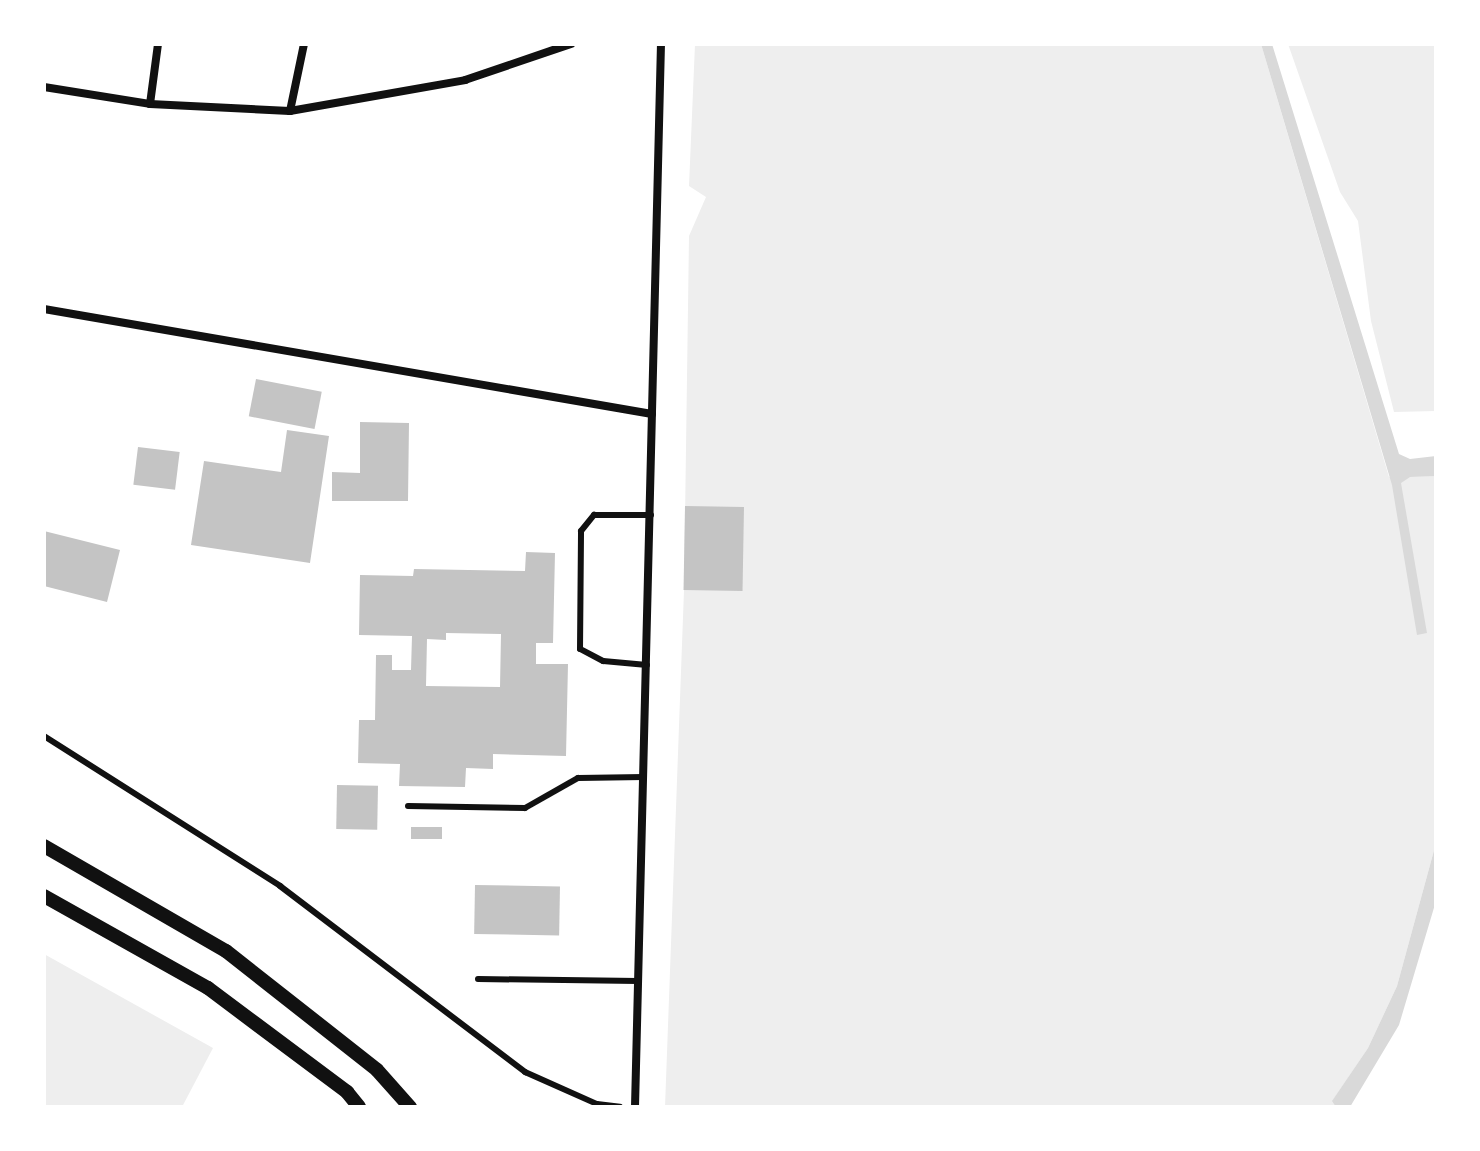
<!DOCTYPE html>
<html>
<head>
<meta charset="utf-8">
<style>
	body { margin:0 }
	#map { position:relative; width:1480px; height:1151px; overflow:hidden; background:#fff; font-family:"Archivo Narrow",sans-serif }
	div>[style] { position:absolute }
	.green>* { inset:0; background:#eee }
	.water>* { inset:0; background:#d9d9d9 }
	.building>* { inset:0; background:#c4c4c4; transform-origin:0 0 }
	.service>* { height:6px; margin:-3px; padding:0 3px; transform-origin:3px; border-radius:3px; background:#111 }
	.minor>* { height:8px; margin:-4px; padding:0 4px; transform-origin:4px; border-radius:4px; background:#111 }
	.tertiary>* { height:14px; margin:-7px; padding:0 7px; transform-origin:7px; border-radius:7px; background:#111 }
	span { translate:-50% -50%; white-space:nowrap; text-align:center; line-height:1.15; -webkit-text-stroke:6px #fff; paint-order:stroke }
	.frame { position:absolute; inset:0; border:46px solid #fff; pointer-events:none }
</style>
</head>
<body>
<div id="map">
	<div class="green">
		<i style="clip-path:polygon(695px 44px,1261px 44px,1389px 477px,1436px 476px,1436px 843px,1397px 986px,1368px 1048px,1333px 1100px,1336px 1107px,665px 1107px,684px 590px,689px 236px,706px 197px,689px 186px)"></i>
		<i style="clip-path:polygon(1288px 44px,1436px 44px,1436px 411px,1394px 412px,1371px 321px,1358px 221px,1340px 192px)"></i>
		<i style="clip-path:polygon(44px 954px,213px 1048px,182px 1107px,44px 1107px)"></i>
	</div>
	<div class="water">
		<i style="clip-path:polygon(1261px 44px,1272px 44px,1399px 454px,1410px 459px,1436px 456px,1436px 476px,1410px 477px,1401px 483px,1427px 633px,1417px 635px,1392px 485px)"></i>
		<i style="clip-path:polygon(1436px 843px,1436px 901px,1399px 1025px,1350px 1107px,1336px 1107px,1332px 1101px,1368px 1048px,1397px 986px)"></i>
	</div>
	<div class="building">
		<i style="left:256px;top:379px;width:67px;height:38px;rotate:11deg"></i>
		<i style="clip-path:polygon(360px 422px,409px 423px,408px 501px,332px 501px,332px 472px,360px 473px)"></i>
		<i style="clip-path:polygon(287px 430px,329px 436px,310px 563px,191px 545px,204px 461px,281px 472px)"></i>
		<i style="left:138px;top:447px;width:42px;height:38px;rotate:7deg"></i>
		<i style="left:685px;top:506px;width:59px;height:84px;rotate:1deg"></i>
		<i style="clip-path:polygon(44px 531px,120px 550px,107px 602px,44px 586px)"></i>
		<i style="clip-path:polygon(evenodd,526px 552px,555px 553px,553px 643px,536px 643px,536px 664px,568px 664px,566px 756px,493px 754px,493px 769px,466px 768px,465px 787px,399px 786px,400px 764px,358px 763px,359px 720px,375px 720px,376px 655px,392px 655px,392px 670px,411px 670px,412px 636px,359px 635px,360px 575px,413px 576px,414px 569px,525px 571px,526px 552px,446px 633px,501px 634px,500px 687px,426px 686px,427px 639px,446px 640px,446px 633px)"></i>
		<i style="left:337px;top:785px;width:41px;height:44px;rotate:1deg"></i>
		<i style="left:411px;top:827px;width:31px;height:12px"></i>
		<i style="left:475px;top:885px;width:85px;height:49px;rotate:1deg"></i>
	</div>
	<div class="service">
		<i style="left:647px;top:665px;width:44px;rotate:-174.8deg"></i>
		<i style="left:603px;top:661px;width:26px;rotate:-152deg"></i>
		<i style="left:580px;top:649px;width:118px;rotate:-89.5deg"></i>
		<i style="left:581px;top:531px;width:21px;rotate:-51deg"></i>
		<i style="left:594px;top:515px;width:57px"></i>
		<i style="left:44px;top:736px;width:280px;rotate:32.4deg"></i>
		<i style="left:280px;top:886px;width:308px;rotate:37.2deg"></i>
		<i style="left:525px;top:1072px;width:79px;rotate:24deg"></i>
		<i style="left:597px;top:1104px;width:23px;rotate:7deg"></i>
		<i style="left:408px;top:806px;width:117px;rotate:1deg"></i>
		<i style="left:525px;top:808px;width:61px;rotate:-29.5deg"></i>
		<i style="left:578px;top:778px;width:66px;rotate:-0.9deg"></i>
		<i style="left:478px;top:979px;width:160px;rotate:0.7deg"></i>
	</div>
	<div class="minor">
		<i style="left:44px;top:87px;width:107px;rotate:9.1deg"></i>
		<i style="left:150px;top:104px;width:140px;rotate:2.9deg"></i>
		<i style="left:290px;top:111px;width:178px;rotate:-10deg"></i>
		<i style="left:465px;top:80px;width:112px;rotate:-18.8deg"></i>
		<i style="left:150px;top:104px;width:61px;rotate:-82.4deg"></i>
		<i style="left:290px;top:111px;width:68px;rotate:-78.2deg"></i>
		<i style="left:44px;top:309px;width:617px;rotate:9.8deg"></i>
		<i style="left:635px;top:1107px;width:1063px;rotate:-88.6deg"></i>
	</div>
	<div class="tertiary">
		<i style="left:44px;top:846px;width:210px;rotate:30deg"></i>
		<i style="left:226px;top:951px;width:192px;rotate:38.2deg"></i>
		<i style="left:377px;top:1070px;width:50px;rotate:48.3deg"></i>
		<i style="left:44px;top:896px;width:188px;rotate:29.3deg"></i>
		<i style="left:208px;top:988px;width:174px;rotate:36.8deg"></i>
		<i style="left:347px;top:1092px;width:19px;rotate:51deg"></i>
	</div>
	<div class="frame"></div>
</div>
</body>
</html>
